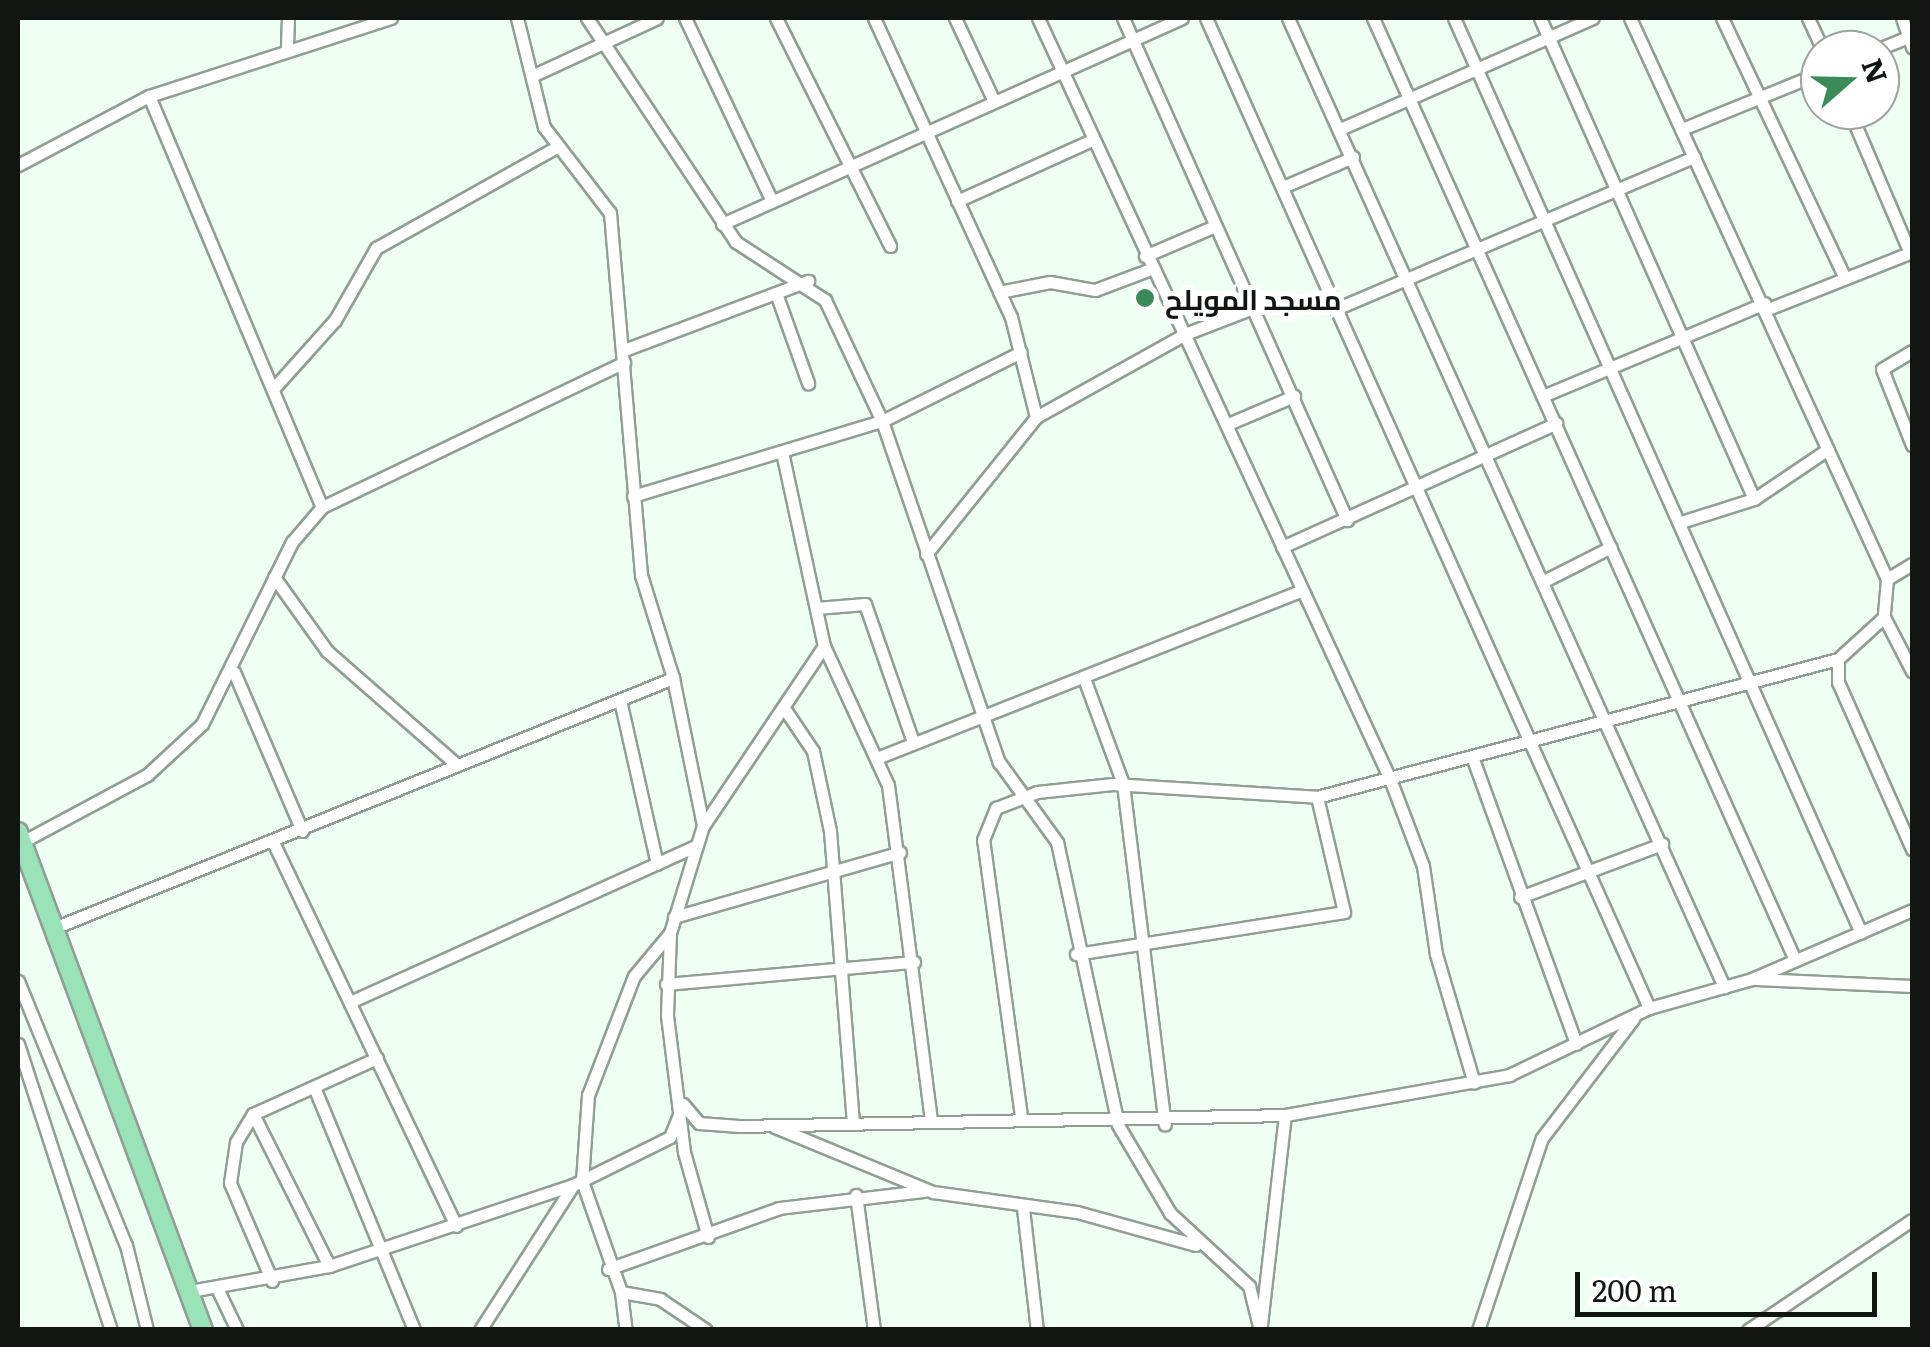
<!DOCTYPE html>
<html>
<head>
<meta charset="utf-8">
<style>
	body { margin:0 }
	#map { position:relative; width:1930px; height:1347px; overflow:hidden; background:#effff3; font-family:Literata,Cairo,serif }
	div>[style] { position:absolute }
	.roads { filter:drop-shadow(2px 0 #909e94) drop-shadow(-2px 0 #909e94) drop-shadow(0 2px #909e94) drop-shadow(0 -2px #909e94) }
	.street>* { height:11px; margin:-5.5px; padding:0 5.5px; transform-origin:5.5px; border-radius:5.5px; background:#fff }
	.primary>* { height:18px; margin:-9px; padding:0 9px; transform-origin:9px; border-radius:9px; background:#9ae2b8 }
	.dots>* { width:28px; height:28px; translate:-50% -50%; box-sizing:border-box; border:5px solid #fff; border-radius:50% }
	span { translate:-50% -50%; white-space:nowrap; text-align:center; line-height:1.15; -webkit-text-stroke:10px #fff; paint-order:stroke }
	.poi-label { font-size:28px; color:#111612; font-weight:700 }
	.left { translate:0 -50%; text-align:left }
	.frame { position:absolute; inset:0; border:20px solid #111612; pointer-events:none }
	.north { position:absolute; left:1800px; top:30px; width:100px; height:100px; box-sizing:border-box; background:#fff; border:2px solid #a0a2a0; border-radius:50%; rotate:70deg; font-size:28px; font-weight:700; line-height:40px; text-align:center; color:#111612 }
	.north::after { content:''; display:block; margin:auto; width:35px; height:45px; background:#3a8a5a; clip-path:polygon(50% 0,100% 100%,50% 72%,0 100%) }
	.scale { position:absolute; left:1575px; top:1272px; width:302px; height:45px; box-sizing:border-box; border:5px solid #111612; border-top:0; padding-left:12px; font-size:30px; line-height:35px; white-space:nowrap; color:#111612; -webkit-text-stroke:8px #fff; paint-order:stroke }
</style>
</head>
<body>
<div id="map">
	<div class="roads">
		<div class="street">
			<i style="left:517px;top:18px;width:112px;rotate:76.1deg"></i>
			<i style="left:544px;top:127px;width:108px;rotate:52.5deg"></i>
			<i style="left:610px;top:213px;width:363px;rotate:85.1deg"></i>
			<i style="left:641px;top:575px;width:108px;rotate:72.7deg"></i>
			<i style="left:673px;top:678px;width:151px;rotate:78.5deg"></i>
			<i style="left:587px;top:18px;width:269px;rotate:56.4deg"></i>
			<i style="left:736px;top:242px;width:106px;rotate:33.1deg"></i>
			<i style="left:825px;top:300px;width:134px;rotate:64.8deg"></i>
			<i style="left:882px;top:421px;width:361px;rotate:71.1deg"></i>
			<i style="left:999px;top:762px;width:99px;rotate:54.1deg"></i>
			<i style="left:1057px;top:842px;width:289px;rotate:77.8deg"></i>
			<i style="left:1118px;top:1125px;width:102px;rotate:59.4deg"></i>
			<i style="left:1170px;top:1213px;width:108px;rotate:42.7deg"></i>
			<i style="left:1249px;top:1286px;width:45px;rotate:76deg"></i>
			<i style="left:685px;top:18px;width:203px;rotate:64.6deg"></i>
			<i style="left:776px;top:18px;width:255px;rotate:63.4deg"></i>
			<i style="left:874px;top:18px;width:329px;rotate:65.4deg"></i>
			<i style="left:1011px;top:317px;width:103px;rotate:76deg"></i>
			<i style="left:955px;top:18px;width:89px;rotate:64.9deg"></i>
			<i style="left:1038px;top:18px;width:838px;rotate:65.18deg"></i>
			<i style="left:1390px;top:779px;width:93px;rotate:69.2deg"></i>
			<i style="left:1423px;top:866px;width:89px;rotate:81.6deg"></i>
			<i style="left:1436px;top:954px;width:134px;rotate:73.6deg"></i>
			<i style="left:1123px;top:18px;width:550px;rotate:65.95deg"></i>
			<i style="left:1206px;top:18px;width:1085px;rotate:65.89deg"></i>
			<i style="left:1288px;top:18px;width:1063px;rotate:65.77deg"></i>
			<i style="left:1373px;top:18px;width:1032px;rotate:65.87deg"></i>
			<i style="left:1454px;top:18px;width:1001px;rotate:66.02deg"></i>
			<i style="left:1540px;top:18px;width:526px;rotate:66.02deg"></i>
			<i style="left:1630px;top:18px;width:617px;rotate:65.39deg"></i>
			<i style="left:1887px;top:579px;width:38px;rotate:95deg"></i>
			<i style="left:1884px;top:617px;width:62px;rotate:137.6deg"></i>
			<i style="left:1838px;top:659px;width:23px;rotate:90deg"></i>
			<i style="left:1838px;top:682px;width:183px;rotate:66.1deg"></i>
			<i style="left:1722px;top:18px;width:288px;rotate:64.7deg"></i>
			<i style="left:1808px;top:18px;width:35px;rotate:65deg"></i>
			<i style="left:1902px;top:18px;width:31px;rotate:71deg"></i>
			<i style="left:287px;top:46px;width:28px;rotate:-88deg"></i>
			<i style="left:1876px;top:50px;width:35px;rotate:-22deg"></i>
			<i style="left:536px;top:74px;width:133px;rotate:-24.8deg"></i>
			<i style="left:149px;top:96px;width:446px;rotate:67.2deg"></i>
			<i style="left:1849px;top:110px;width:155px;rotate:66.9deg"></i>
			<i style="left:1340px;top:129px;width:276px;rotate:-23.7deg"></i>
			<i style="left:1682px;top:129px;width:149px;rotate:-22.1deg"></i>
			<i style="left:18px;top:165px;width:148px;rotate:-27.8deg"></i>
			<i style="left:149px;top:96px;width:254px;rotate:-17.9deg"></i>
			<i style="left:1285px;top:186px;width:74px;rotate:-23.1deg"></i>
			<i style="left:957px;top:201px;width:148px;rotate:-24.3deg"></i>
			<i style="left:722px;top:224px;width:504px;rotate:-24.12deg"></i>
			<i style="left:1145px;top:256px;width:76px;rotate:-23.2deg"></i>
			<i style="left:999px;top:292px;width:52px;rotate:-11.1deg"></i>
			<i style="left:1050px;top:282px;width:46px;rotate:10.1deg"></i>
			<i style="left:1095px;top:290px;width:60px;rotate:-20.6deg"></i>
			<i style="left:776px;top:293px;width:96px;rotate:70.4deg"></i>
			<i style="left:1338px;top:308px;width:387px;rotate:-23deg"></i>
			<i style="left:1768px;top:309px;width:155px;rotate:-21.6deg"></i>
			<i style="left:624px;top:350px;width:197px;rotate:-20.6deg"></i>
			<i style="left:1912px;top:351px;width:35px;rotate:149deg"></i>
			<i style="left:1882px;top:369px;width:82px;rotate:68.5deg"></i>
			<i style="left:273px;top:389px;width:93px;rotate:-48.1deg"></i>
			<i style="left:335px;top:320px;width:83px;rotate:-60.3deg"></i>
			<i style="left:376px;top:248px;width:205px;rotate:-29.2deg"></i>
			<i style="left:1545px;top:395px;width:238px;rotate:-22.7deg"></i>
			<i style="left:1228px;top:424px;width:72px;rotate:-23deg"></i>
			<i style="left:782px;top:452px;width:198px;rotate:77.8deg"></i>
			<i style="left:824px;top:646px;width:153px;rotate:65.3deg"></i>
			<i style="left:888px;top:785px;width:338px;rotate:82.7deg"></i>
			<i style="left:633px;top:496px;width:260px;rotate:-16.8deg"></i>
			<i style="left:882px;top:421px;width:155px;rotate:-26.4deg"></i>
			<i style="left:1681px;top:522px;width:77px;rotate:-17.5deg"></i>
			<i style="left:1754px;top:499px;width:89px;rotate:-34deg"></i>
			<i style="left:1282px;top:547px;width:301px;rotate:-24.3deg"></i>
			<i style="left:926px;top:554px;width:176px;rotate:-51.2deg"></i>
			<i style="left:1036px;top:417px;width:171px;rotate:-29.1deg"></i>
			<i style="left:1185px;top:334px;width:73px;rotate:-20.9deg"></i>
			<i style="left:274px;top:577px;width:91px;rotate:54.4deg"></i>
			<i style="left:327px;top:651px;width:173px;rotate:41.2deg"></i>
			<i style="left:1887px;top:579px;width:29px;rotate:-31deg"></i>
			<i style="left:1542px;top:582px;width:77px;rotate:-26.9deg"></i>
			<i style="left:816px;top:608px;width:49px;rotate:-4.7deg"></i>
			<i style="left:865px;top:604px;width:146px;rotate:70.8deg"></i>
			<i style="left:1884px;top:617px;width:61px;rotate:62.6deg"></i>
			<i style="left:234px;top:672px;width:173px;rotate:66.8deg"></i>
			<i style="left:1085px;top:681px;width:110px;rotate:69.7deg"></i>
			<i style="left:1123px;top:784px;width:343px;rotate:83deg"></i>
			<i style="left:620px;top:700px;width:168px;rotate:77.3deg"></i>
			<i style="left:786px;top:711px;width:48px;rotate:56deg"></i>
			<i style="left:813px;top:751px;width:82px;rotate:78deg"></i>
			<i style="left:830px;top:831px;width:292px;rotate:85.5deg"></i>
			<i style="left:879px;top:757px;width:453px;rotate:-21.5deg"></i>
			<i style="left:1473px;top:759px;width:303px;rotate:70.1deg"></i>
			<i style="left:22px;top:842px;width:142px;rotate:-28.2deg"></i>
			<i style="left:147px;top:775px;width:75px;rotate:-42.8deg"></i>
			<i style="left:202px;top:724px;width:203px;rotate:-63.7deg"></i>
			<i style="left:292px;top:542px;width:46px;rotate:-49.4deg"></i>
			<i style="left:322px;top:507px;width:335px;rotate:-25.6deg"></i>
			<i style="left:274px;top:844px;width:423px;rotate:64.5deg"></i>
			<i style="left:1520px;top:897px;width:152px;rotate:-20.5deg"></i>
			<i style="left:674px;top:917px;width:235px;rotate:-16deg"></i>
			<i style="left:54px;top:928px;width:668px;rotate:-21.99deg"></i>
			<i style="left:670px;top:933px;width:56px;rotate:129.9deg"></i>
			<i style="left:634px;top:976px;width:128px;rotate:111.1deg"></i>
			<i style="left:588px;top:1095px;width:86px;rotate:94deg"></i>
			<i style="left:582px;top:1181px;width:118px;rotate:70.6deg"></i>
			<i style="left:621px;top:1292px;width:40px;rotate:10deg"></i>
			<i style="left:660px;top:1299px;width:55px;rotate:34deg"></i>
			<i style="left:1076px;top:954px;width:271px;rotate:-8.9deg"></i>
			<i style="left:1344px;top:912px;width:118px;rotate:-103.2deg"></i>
			<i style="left:1756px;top:979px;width:156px;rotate:2.6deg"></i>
			<i style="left:18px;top:981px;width:285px;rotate:67.8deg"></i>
			<i style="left:126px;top:1245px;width:88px;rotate:76.1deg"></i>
			<i style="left:666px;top:984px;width:249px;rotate:-5.1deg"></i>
			<i style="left:350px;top:1002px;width:379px;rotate:-24.3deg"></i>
			<i style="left:18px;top:1044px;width:301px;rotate:72deg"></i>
			<i style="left:314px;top:1087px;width:263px;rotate:67.6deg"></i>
			<i style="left:253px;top:1114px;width:170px;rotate:63.4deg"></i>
			<i style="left:1021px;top:1116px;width:279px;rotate:-97.8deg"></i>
			<i style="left:983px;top:840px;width:35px;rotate:-68deg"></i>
			<i style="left:996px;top:808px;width:44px;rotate:-21.3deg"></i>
			<i style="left:1037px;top:792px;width:76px;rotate:-6deg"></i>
			<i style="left:1113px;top:784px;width:204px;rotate:3.6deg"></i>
			<i style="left:1317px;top:797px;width:539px;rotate:-14.84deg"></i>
			<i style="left:775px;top:1127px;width:171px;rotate:22.4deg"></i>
			<i style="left:933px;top:1192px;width:145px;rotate:7.9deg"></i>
			<i style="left:1077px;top:1212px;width:123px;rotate:15.5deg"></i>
			<i style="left:856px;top:1195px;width:136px;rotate:82.4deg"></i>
			<i style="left:1023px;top:1208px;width:123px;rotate:83.5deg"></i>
			<i style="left:708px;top:1237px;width:88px;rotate:-105.8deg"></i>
			<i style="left:684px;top:1152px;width:138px;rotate:-97.1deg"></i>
			<i style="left:667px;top:1015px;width:82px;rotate:-87.9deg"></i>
			<i style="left:670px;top:933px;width:112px;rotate:-72.9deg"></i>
			<i style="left:703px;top:826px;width:217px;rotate:-56.1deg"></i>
			<i style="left:608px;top:1269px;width:182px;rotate:-19.6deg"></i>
			<i style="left:779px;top:1208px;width:146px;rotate:-6.7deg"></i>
			<i style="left:272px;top:1281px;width:107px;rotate:-113.2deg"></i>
			<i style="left:230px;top:1183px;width:41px;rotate:-81.7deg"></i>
			<i style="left:236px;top:1142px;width:33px;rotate:-59deg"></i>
			<i style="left:253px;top:1114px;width:136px;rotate:-24.3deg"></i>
			<i style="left:217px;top:1288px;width:47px;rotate:64.5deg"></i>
			<i style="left:190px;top:1291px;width:141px;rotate:-10.2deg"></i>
			<i style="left:329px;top:1266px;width:257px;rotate:-18.4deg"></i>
			<i style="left:573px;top:1185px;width:108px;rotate:-26.3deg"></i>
			<i style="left:670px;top:1137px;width:35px;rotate:-68deg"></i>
			<i style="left:683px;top:1104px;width:25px;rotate:50deg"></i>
			<i style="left:699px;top:1123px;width:40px;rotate:4.3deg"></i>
			<i style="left:739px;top:1126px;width:546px;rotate:-1.15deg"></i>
			<i style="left:1285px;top:1115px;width:228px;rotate:-10.1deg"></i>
			<i style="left:1509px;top:1075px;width:155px;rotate:-25.6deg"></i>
			<i style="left:1649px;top:1008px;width:107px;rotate:-15.7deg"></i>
			<i style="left:1752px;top:979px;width:174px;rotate:-23.3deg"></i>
			<i style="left:621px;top:1292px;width:38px;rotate:83deg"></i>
			<i style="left:1261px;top:1325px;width:211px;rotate:-83.5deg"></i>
			<i style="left:480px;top:1330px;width:172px;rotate:-57.3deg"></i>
			<i style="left:1478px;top:1330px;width:202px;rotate:-71.6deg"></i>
			<i style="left:1542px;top:1138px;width:150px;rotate:-52.6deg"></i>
			<i style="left:1748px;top:1330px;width:197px;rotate:-33.9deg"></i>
		</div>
		<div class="primary">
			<i style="left:18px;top:832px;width:531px;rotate:69.62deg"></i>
		</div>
	</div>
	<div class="dots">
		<i style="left:1145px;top:298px;background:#3a8a5a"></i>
	</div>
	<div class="poi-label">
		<span class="left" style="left:1165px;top:298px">مسجد المويلح</span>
	</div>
	<div class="frame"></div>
	<div class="north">N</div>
	<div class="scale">200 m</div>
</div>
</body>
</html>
